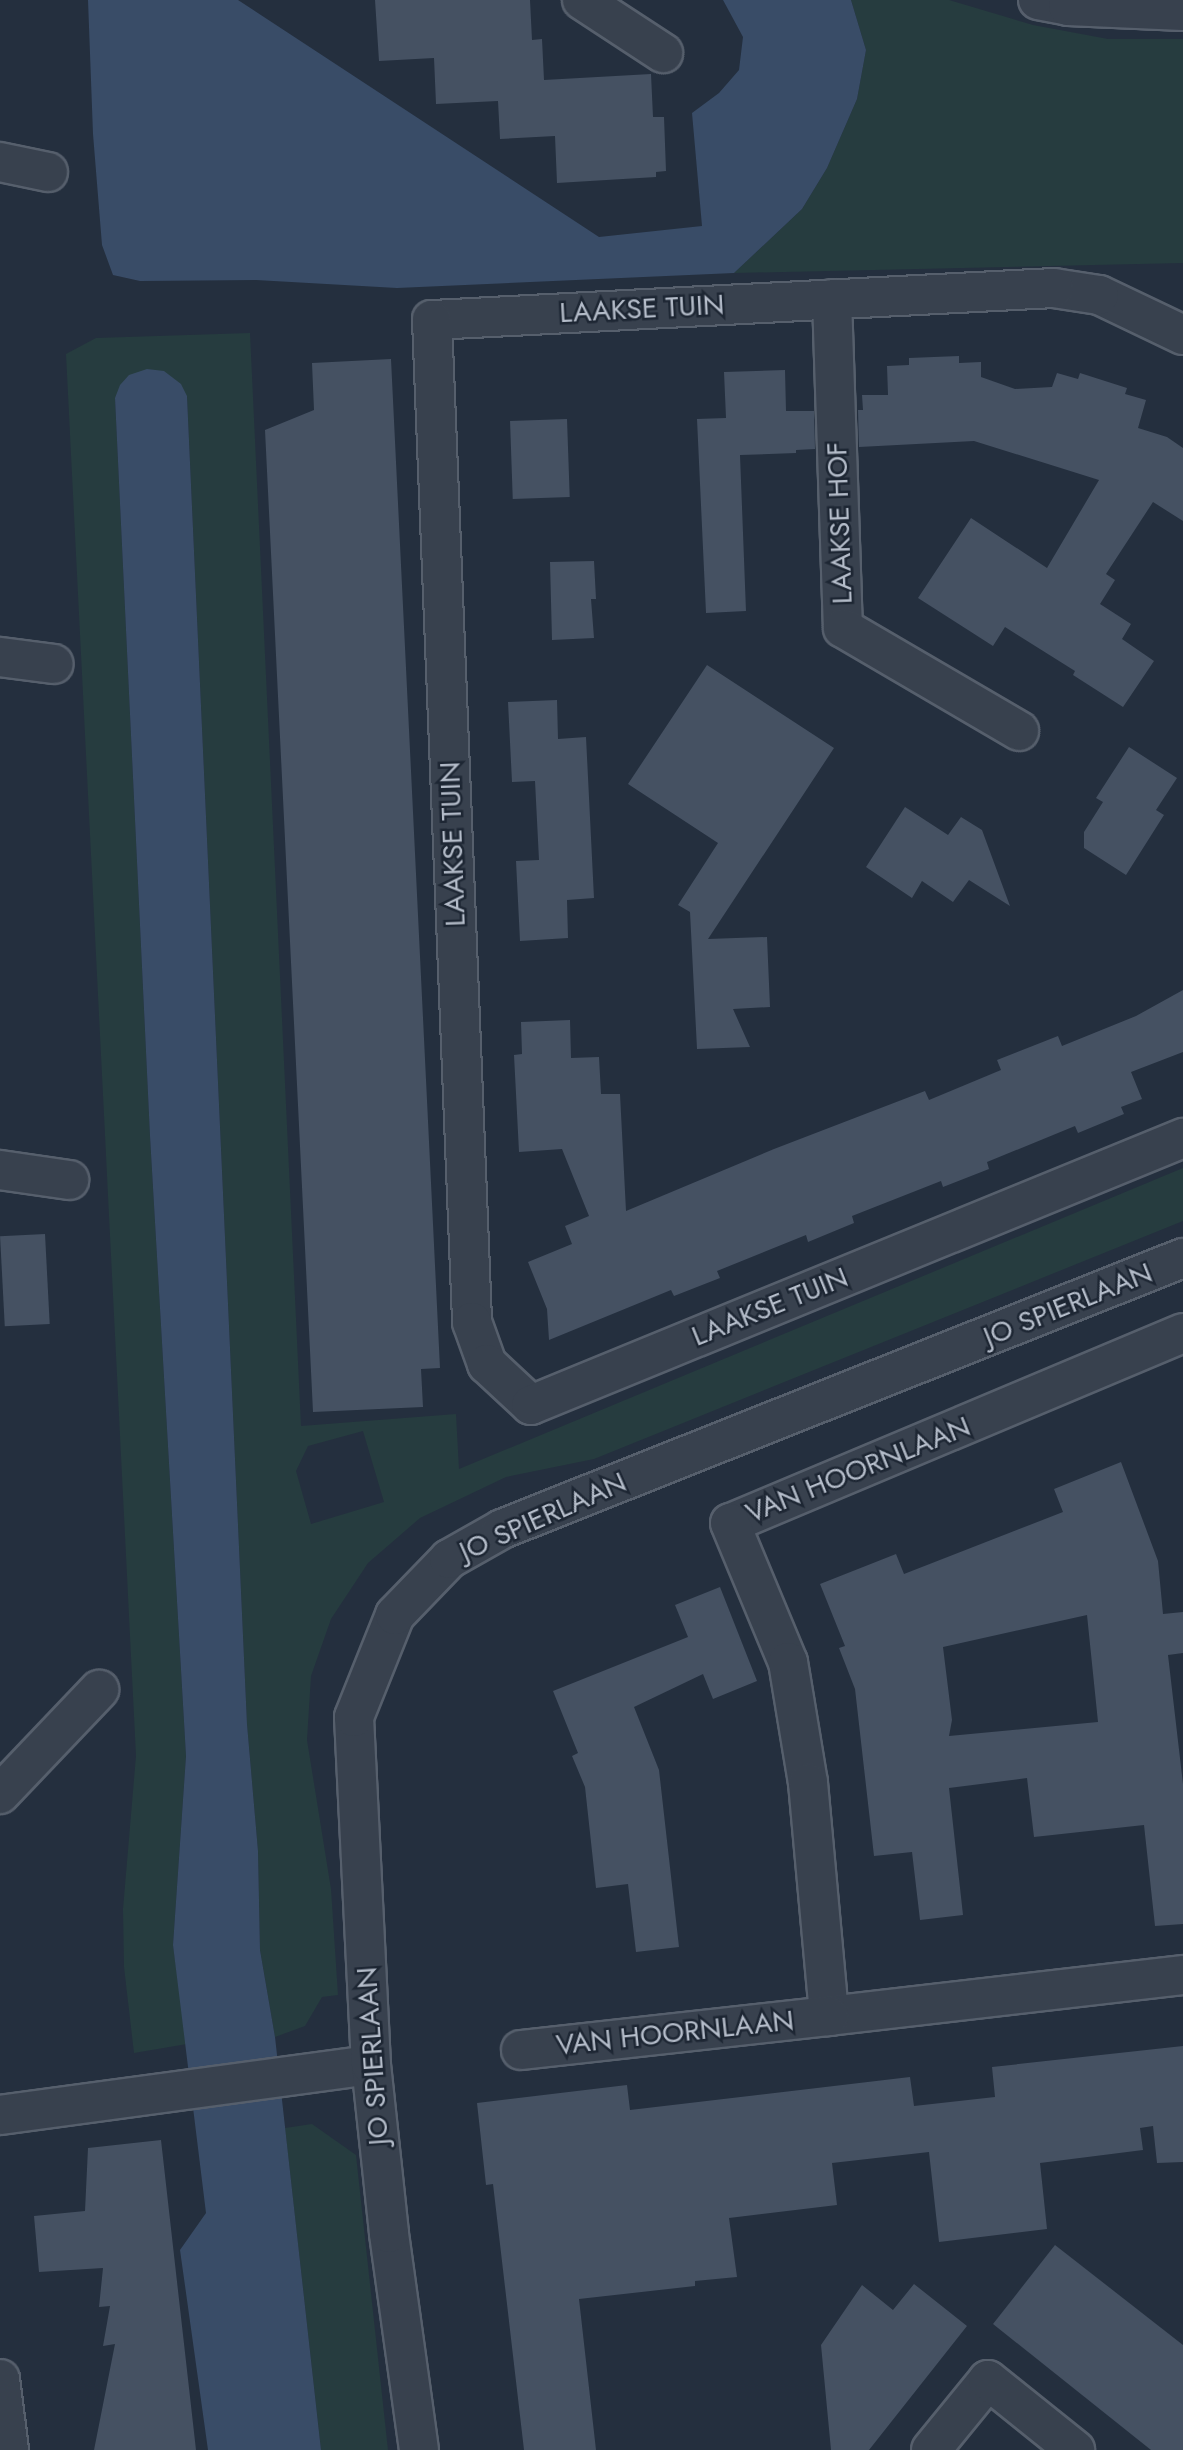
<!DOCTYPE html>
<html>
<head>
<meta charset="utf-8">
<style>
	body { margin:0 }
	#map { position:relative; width:1183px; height:2450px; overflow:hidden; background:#242f3e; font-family:Jost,sans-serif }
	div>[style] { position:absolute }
	.green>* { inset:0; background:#263c3f }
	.water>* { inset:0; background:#394c67 }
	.building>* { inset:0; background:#455162; transform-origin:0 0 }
	.roads { filter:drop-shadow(2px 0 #565f6c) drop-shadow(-2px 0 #565f6c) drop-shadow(0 2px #565f6c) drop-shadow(0 -2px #565f6c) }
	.street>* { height:38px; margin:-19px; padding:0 19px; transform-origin:19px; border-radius:19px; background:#38414e }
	span { translate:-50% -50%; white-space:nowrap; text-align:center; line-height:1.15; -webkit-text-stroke:5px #1d2633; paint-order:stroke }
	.street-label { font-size:28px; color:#b4bcc9 }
</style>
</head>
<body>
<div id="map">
	<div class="green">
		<i style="clip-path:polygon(851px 0,949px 0,1033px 25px,1108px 39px,1183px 39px,1183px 263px,734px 273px,802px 209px,827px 168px,857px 99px,866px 50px)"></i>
		<i style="clip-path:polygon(evenodd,250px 333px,301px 1426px,456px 1414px,459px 1469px,1183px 1168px,1183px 1221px,594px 1459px,506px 1477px,420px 1518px,368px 1563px,331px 1619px,311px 1676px,307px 1740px,331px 1889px,338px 1995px,322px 1997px,305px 2026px,275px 2037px,260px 1950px,258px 1851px,247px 1724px,187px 396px,115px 398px,150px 1136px,186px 1756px,173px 1945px,187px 2044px,134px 2053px,124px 1967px,123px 1909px,136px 1756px,66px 354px,96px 338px,250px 333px,363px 1431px,384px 1502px,311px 1524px,296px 1471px,308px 1446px,363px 1431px)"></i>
		<i style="clip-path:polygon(312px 2124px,356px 2155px,388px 2450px,321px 2450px,285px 2128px)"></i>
	</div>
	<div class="water">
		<i style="clip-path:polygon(88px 0,238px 0,599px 237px,702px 226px,692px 113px,719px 93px,739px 70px,743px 37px,723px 0,851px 0,866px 50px,857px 99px,827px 168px,802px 209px,734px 273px,397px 288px,256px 280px,140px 281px,113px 275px,102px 245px,93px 134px)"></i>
		<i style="clip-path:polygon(147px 369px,164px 371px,181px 384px,187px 396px,247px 1724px,258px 1851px,260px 1950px,275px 2037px,321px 2450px,208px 2450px,180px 2250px,206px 2213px,173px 1945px,186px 1756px,150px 1136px,115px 398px,120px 385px,129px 375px)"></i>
	</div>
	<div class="building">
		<i style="clip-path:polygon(375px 0,530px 0,532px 40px,542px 39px,544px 80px,651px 74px,653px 117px,664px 117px,666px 171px,656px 172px,656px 177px,557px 183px,555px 136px,500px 139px,498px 101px,436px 104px,434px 58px,379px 61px)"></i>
		<i style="clip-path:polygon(959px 356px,959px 363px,981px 362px,981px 377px,1015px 389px,1052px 387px,1057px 373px,1078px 379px,1080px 373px,1127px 388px,1125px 394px,1146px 400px,1138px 428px,1167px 437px,1183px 448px,1183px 521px,1153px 502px,1106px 574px,1115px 580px,1100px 604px,1131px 624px,1122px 639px,1154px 661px,1123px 707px,1073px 675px,1075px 671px,1005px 627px,993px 646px,918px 598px,971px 518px,1047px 568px,1099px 480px,974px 441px,859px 447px,858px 410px,863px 410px,862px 395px,888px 395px,887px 366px,909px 365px,909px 358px)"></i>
		<i style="clip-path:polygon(391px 359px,440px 1368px,421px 1369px,423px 1407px,313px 1412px,265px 430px,314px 410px,312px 363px)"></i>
		<i style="clip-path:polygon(785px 370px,786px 411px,814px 411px,815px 449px,796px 450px,796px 453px,740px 455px,746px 611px,706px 613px,697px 419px,726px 418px,724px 372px)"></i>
		<i style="left:567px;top:419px;width:78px;height:57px;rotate:88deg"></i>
		<i style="clip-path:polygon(594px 561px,596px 599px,591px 599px,594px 638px,552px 640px,550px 562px)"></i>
		<i style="clip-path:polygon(707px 665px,834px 748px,708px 939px,767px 937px,770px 1007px,733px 1009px,750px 1047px,697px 1049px,690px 912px,678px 905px,718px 843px,628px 784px)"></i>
		<i style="clip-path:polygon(557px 700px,558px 739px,586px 737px,594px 898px,567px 900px,568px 938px,520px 941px,516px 861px,539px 860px,535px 781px,512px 782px,508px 702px)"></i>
		<i style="clip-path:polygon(1129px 747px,1177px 778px,1156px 810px,1164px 815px,1126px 875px,1084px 848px,1084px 832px,1103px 802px,1096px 798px)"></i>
		<i style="clip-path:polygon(905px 807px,948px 835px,961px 817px,982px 830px,1010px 906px,969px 880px,953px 902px,922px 881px,912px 898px,866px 867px)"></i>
		<i style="clip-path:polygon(1183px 990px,1183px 1052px,1131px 1072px,1142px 1099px,1121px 1107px,1124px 1114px,1078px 1133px,1075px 1126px,987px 1162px,989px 1169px,943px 1187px,941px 1181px,852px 1216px,854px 1223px,808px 1242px,806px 1235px,717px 1271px,720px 1278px,674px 1296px,671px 1290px,549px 1340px,547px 1309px,528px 1262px,572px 1244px,565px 1226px,589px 1216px,562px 1149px,519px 1152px,514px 1055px,522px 1054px,521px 1022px,570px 1020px,571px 1058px,599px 1057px,601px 1094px,620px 1094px,626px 1211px,774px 1149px,925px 1091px,929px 1100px,1001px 1070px,997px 1060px,1058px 1036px,1062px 1046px,1136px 1016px)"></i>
		<i style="left:45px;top:1234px;width:90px;height:45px;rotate:87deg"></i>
		<i style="clip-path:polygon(evenodd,1121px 1462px,1158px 1561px,1163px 1614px,1183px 1612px,1183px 1653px,1168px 1655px,1183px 1784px,1183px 1924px,1155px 1926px,1144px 1825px,1034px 1837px,1027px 1778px,949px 1788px,963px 1915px,920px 1920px,912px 1852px,874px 1856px,855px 1689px,839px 1648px,845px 1646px,820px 1584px,896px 1554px,904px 1574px,1063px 1512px,1054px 1489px,1121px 1462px,1087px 1615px,1098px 1722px,949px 1736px,952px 1720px,943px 1647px,1087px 1615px)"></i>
		<i style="clip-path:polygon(720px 1587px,757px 1681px,713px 1699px,703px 1674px,634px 1707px,659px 1770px,679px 1947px,636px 1952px,628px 1884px,596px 1888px,585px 1787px,572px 1756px,578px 1753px,553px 1691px,688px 1637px,675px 1605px)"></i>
		<i style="clip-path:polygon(1183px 2046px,1183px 2162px,1157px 2163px,1153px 2126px,1140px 2128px,1143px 2150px,1040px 2163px,1047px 2229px,939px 2242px,929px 2152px,832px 2163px,837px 2205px,729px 2218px,737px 2277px,695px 2281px,695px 2286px,579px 2299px,596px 2450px,524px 2450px,493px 2184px,486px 2185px,477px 2103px,627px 2085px,630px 2110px,910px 2077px,914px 2106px,995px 2097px,992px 2067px)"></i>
		<i style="clip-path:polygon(161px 2140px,196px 2450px,94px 2450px,115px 2344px,103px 2346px,110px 2306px,99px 2307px,103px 2268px,39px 2272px,34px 2216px,85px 2211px,88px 2148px)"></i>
		<i style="clip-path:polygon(1055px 2245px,1183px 2345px,1183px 2450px,1151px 2450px,993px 2324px)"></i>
		<i style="clip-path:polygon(914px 2284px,967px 2326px,869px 2450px,831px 2450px,821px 2345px,862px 2285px,893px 2310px)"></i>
	</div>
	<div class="roads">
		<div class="street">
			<i style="left:582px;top:0;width:97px;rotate:33.2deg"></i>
			<i style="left:1038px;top:0;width:31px;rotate:11deg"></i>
			<i style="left:1068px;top:6px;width:115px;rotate:2.5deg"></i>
			<i style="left:0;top:162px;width:49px;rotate:11.8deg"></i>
			<i style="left:832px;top:299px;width:329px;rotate:88.1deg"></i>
			<i style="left:843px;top:628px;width:204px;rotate:30.3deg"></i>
			<i style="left:1183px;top:335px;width:93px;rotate:-154.5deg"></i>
			<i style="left:1099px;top:295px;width:46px;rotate:-171.2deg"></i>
			<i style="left:1054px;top:288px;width:623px;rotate:177.05deg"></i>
			<i style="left:432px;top:320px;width:1003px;rotate:87.71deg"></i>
			<i style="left:472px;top:1322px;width:45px;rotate:70.3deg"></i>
			<i style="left:487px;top:1364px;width:60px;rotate:43deg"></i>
			<i style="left:531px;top:1405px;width:705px;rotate:-22.27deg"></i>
			<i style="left:0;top:657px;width:54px;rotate:7.4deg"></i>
			<i style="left:0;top:1170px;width:70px;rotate:8.2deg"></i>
			<i style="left:1183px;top:1333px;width:491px;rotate:157.2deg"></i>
			<i style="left:730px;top:1523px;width:151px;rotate:67.4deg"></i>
			<i style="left:788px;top:1662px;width:123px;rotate:80.6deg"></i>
			<i style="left:808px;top:1783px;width:234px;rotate:84.8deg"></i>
			<i style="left:829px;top:2016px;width:356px;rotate:-6.6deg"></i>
			<i style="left:0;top:1794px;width:144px;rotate:-46.4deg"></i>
			<i style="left:521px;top:2050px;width:310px;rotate:-6.3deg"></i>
			<i style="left:0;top:2115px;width:374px;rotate:-7.7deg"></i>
			<i style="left:0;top:2379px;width:72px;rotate:82.8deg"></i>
			<i style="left:419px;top:2450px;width:219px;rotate:-97.9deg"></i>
			<i style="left:389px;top:2233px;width:169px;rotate:-96.1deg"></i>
			<i style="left:371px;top:2065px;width:348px;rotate:-92.8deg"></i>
			<i style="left:354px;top:1717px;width:110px;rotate:-68.1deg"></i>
			<i style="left:395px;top:1615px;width:78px;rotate:-46deg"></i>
			<i style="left:449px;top:1559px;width:61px;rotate:-29.5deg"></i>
			<i style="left:502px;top:1529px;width:733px;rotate:-21.7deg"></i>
			<i style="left:931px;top:2450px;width:90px;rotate:-50.8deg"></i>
			<i style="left:988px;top:2380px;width:112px;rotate:38.8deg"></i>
		</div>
	</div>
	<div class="street-label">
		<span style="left:642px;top:309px;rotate:-3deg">LAAKSE TUIN</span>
		<span style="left:840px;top:523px;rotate:-92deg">LAAKSE HOF</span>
		<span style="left:453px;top:844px;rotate:-92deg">LAAKSE TUIN</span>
		<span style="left:1068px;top:1305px;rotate:-22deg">JO SPIERLAAN</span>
		<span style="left:770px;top:1307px;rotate:-22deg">LAAKSE TUIN</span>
		<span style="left:858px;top:1470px;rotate:-22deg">VAN HOORNLAAN</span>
		<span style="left:543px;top:1517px;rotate:-24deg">JO SPIERLAAN</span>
		<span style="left:675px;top:2033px;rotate:-6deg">VAN HOORNLAAN</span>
		<span style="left:373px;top:2056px;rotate:-94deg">JO SPIERLAAN</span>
	</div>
</div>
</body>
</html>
